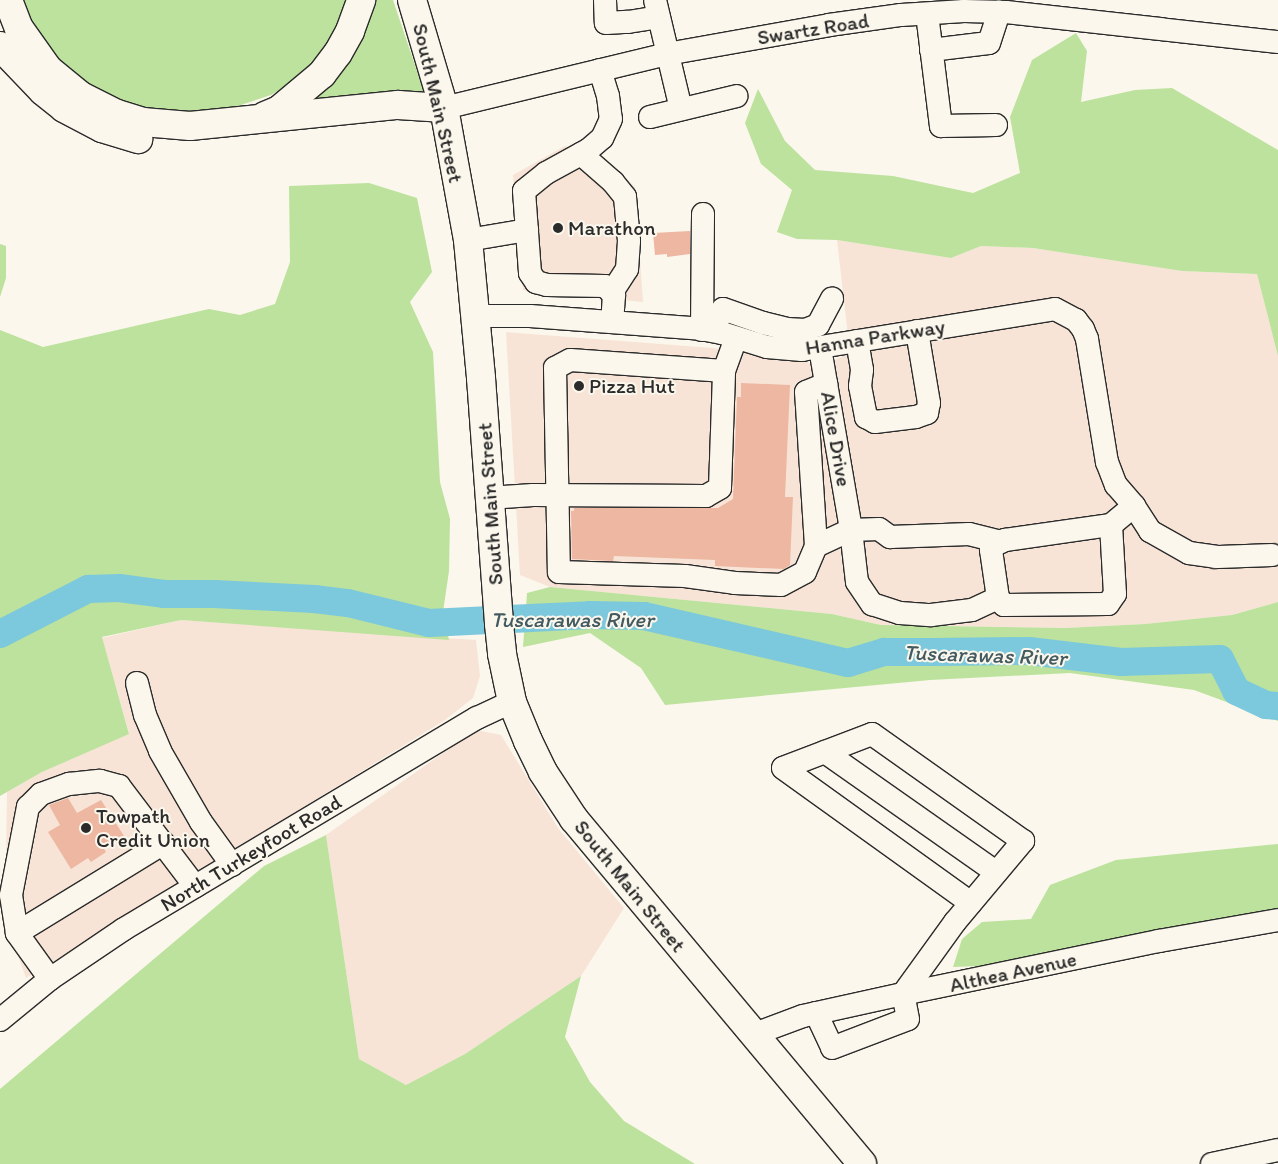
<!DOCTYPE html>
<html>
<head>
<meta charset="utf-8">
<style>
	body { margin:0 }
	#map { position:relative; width:1278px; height:1164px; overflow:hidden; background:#fbf7ec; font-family:Itim,sans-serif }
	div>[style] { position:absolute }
	.built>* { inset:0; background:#f7e4d6 }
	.green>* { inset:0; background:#bce29d }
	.river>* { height:28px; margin:-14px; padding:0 14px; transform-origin:14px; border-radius:14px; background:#7cc8dc }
	.building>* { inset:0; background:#edb7a2 }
	.roads { filter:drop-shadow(1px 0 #2b2b2b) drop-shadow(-1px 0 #2b2b2b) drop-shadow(0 1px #2b2b2b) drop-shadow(0 -1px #2b2b2b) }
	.minor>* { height:22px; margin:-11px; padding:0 11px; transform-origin:11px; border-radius:11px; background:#fbf7ec }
	.major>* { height:28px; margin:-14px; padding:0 14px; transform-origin:14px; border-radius:14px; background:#fbf7ec }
	.highway>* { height:28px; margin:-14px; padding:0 14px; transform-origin:14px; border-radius:14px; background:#fbf7ec }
	.dots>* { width:14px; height:14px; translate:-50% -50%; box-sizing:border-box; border:2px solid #fbf7ec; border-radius:50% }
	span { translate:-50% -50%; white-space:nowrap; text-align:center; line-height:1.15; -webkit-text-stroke:4px #fbf7ec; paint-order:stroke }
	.street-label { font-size:21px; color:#2b2b2b }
	.poi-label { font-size:21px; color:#2b2b2b }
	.left { translate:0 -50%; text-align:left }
	.water-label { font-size:22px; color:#435a60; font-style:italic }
</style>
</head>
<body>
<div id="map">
	<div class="built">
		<i style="clip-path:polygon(565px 146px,602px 157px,635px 187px,643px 302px,523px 290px,513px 175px)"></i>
		<i style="clip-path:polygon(837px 240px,951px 258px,981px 246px,1033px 248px,1182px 271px,1257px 274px,1278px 356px,1278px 602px,1232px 615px,1145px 624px,1065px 628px,881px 625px,832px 614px,550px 587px,520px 575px,506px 332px,712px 348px,804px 358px,815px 369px,850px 353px)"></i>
		<i style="clip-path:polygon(181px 620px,476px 640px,480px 676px,473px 698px,445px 720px,26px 978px,5px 919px,7px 792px,42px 772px,129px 733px,102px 638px)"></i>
		<i style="clip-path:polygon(476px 730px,501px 735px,558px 828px,624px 908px,581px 976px,465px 1054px,406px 1085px,359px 1059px,326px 835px)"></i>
	</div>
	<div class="green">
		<i style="clip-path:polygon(22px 0,349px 0,346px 21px,314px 69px,271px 95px,216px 113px,166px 116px,103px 97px,55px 63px,35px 32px)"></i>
		<i style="clip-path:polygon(367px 0,393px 0,424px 92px,400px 99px,288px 110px)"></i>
		<i style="clip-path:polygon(1076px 33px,1087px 51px,1081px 102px,1135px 90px,1172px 88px,1278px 150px,1278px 356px,1257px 274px,1182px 271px,1033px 248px,981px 246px,951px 258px,837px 240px,797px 239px,777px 232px,792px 190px,761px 164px,745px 123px,758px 89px,785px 141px,815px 170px,893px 176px,973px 193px,1020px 173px,1010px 117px,1032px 60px)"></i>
		<i style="clip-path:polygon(369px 183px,417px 198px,432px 272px,410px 302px,433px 352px,440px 482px,450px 519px,449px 571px,443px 612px,449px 640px,181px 620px,102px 637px,129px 734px,42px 772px,0 796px,0 330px,43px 347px,209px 309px,240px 315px,275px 304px,290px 262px,289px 186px)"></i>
		<i style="clip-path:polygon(0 244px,6px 246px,6px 278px,0 297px)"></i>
		<i style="clip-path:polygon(550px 587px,832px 614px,881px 625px,1065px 628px,1145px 624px,1232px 615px,1278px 602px,1278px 721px,1194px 690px,1070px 673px,930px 680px,665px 705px,641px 668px,590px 633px,523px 647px,527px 593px)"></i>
		<i style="clip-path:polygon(326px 835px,359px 1059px,406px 1085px,465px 1054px,581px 976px,565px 1037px,590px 1082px,624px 1121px,695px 1164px,0 1164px,0 1089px,264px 866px)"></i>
		<i style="clip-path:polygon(1278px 844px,1278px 908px,1192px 923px,1004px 965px,953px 967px,962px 939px,982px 922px,1031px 919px,1050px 885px,1116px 860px)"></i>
	</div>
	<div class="river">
		<i style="left:0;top:634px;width:99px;rotate:-27.1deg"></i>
		<i style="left:88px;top:589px;width:31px;rotate:-2deg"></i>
		<i style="left:119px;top:588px;width:45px;rotate:7.6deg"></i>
		<i style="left:164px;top:594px;width:50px"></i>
		<i style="left:214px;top:594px;width:100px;rotate:2.9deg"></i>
		<i style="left:314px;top:599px;width:34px;rotate:7deg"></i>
		<i style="left:348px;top:603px;width:83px;rotate:13.9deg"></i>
		<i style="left:429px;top:623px;width:161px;rotate:-2.8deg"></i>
		<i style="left:590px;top:615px;width:54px;rotate:1.1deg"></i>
		<i style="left:644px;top:616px;width:209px;rotate:13deg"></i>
		<i style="left:848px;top:663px;width:38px;rotate:-17deg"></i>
		<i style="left:884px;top:652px;width:50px"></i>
		<i style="left:934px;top:652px;width:95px;rotate:-0.6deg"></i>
		<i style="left:1029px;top:651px;width:93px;rotate:6.8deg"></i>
		<i style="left:1121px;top:662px;width:99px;rotate:-1.7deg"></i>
		<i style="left:1220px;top:659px;width:36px;rotate:63deg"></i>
		<i style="left:1236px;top:691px;width:33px;rotate:25deg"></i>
		<i style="left:1266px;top:705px;width:12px;rotate:5deg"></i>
	</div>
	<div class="building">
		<i style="clip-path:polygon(690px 231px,690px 254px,667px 257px,667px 254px,655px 255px,653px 233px)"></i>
		<i style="clip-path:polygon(741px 383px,790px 385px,785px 497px,793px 497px,790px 565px,784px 569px,715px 566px,715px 560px,614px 556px,613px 561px,572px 559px,571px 511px,574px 511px,574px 508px,718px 508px,733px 499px,737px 397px,741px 397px)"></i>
		<i style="clip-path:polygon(68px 798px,77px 813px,101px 800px,124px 836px,104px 849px,106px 852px,91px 862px,88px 858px,71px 869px,48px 832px,60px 825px,49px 805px)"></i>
	</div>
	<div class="roads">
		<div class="minor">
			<i style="left:605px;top:0;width:23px;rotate:88deg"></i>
			<i style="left:606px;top:23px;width:22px;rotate:-3deg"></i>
			<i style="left:628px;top:22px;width:31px;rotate:-9deg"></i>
			<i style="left:655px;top:0;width:112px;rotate:76.6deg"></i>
			<i style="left:927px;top:14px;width:113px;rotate:82.9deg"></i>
			<i style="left:941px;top:126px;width:55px;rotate:-1deg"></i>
			<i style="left:931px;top:50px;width:58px;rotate:-6.9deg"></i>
			<i style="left:989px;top:43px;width:33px;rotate:-72deg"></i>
			<i style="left:600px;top:70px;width:27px;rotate:73deg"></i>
			<i style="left:608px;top:96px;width:23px;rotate:83deg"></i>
			<i style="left:611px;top:119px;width:21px;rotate:115deg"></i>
			<i style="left:602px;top:138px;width:18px;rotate:139deg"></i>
			<i style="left:588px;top:150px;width:48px;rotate:151.3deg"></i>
			<i style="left:546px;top:173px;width:28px;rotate:141deg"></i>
			<i style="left:524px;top:191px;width:82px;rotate:85.8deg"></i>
			<i style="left:530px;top:273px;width:11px;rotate:56deg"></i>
			<i style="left:536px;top:282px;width:11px;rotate:15deg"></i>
			<i style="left:547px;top:285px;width:58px;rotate:1deg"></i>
			<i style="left:605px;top:286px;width:13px;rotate:45deg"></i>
			<i style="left:614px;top:295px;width:27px;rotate:94deg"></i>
			<i style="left:444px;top:108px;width:229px;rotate:-13.6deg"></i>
			<i style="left:667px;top:54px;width:165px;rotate:-10.1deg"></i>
			<i style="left:829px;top:25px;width:73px;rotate:-7.9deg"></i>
			<i style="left:901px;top:15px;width:63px;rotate:-3.6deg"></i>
			<i style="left:964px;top:11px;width:42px;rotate:1.4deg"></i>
			<i style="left:1006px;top:12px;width:274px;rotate:6.3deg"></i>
			<i style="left:650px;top:117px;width:89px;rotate:-13.6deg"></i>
			<i style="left:581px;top:154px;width:43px;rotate:41.2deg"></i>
			<i style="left:613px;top:182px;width:19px;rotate:51deg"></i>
			<i style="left:625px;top:197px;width:44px;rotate:84.8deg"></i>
			<i style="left:629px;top:241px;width:28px;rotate:94deg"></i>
			<i style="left:627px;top:269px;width:27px;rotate:123deg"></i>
			<i style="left:468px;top:240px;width:60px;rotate:-9.6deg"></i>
			<i style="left:474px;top:316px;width:56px"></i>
			<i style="left:530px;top:316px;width:171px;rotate:4.3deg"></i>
			<i style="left:701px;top:329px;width:21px;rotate:11deg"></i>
			<i style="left:722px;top:333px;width:47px;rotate:17.3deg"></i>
			<i style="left:767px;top:347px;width:35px;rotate:5deg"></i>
			<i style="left:802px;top:350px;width:256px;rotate:-9.2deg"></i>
			<i style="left:1055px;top:309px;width:24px;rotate:28deg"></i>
			<i style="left:1076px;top:320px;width:11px;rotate:52deg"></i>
			<i style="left:1083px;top:329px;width:11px;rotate:68deg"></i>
			<i style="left:1087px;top:339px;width:125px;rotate:80.8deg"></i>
			<i style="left:1107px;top:462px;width:25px;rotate:69deg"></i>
			<i style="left:1116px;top:485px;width:28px;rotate:49deg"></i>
			<i style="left:1134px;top:506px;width:30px;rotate:57deg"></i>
			<i style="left:1150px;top:531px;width:45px;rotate:29.4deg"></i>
			<i style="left:1189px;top:553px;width:27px;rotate:8deg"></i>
			<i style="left:1216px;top:557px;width:56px;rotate:-2deg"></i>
			<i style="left:702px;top:330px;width:116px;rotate:-89.5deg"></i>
			<i style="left:713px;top:331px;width:24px;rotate:-66deg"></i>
			<i style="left:723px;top:309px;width:42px;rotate:19.3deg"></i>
			<i style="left:763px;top:323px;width:25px;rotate:14deg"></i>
			<i style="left:787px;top:329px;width:18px;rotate:3deg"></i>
			<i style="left:805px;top:330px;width:14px;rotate:-21deg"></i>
			<i style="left:818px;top:325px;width:30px;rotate:-62deg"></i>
			<i style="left:857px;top:341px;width:29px;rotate:80deg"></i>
			<i style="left:862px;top:370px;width:16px;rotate:97deg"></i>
			<i style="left:860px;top:386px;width:32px;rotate:79deg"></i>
			<i style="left:866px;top:417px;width:10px;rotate:29deg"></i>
			<i style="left:875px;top:422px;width:41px;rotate:-7deg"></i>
			<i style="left:916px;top:417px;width:12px;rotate:-20deg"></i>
			<i style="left:927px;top:413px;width:10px;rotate:-79deg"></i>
			<i style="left:929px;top:403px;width:73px;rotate:-99.5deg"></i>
			<i style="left:820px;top:348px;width:185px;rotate:80.3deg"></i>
			<i style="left:851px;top:530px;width:52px;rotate:83.4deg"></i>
			<i style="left:857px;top:582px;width:27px;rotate:56deg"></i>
			<i style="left:872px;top:604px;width:29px;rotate:18deg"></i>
			<i style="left:900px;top:613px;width:31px;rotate:4deg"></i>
			<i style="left:931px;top:615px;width:41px;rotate:-7deg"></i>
			<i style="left:972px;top:610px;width:29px;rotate:-25deg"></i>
			<i style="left:724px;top:371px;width:154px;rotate:-175.9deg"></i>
			<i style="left:570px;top:360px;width:17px;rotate:152deg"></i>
			<i style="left:555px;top:368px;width:204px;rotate:88.9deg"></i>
			<i style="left:559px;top:572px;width:126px;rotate:1.8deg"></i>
			<i style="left:685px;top:576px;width:50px;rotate:8deg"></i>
			<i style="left:735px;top:583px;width:46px;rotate:2.5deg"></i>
			<i style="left:781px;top:585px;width:27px;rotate:-28deg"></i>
			<i style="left:805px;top:572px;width:28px;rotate:-67deg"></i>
			<i style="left:816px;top:546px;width:154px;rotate:-93.7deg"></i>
			<i style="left:806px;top:392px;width:22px;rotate:-22deg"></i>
			<i style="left:488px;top:498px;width:45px;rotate:-3.8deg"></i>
			<i style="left:533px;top:495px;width:173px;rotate:0.3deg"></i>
			<i style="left:706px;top:496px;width:16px;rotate:-30deg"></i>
			<i style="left:720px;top:488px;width:117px;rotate:-88deg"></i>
			<i style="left:724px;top:371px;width:35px;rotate:-70deg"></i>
			<i style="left:1111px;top:525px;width:69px;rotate:86.7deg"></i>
			<i style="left:1115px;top:594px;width:12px;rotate:125deg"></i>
			<i style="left:1108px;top:604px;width:104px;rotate:179.4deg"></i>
			<i style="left:1004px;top:605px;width:9px;rotate:-131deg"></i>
			<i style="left:998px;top:598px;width:49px;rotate:-98.3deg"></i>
			<i style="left:991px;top:550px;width:9px;rotate:-49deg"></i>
			<i style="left:997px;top:543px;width:9px;rotate:-21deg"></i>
			<i style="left:1005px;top:540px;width:107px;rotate:-8.1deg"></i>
			<i style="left:1111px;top:525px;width:30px;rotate:-40deg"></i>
			<i style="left:816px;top:546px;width:38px;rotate:-25deg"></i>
			<i style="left:851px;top:530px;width:28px;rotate:-2deg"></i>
			<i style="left:879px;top:529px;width:14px;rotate:36deg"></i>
			<i style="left:890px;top:537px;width:79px;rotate:-2.2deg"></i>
			<i style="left:969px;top:534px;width:33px;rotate:14deg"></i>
			<i style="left:137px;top:683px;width:33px;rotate:76deg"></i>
			<i style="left:145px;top:715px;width:39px;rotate:67deg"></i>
			<i style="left:160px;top:751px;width:82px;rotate:60deg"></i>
			<i style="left:201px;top:822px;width:53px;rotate:54.2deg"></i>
			<i style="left:825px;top:752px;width:209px;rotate:35.1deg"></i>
			<i style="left:17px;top:933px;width:172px;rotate:-31.5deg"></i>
			<i style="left:50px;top:979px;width:57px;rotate:-125.7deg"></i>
			<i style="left:17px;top:933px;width:38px;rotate:-99deg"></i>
			<i style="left:11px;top:895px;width:90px;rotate:-79.1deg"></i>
			<i style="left:28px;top:807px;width:18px;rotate:-45deg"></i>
			<i style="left:41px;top:794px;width:30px;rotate:-20deg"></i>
			<i style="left:69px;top:784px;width:31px;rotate:-6deg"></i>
			<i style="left:100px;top:781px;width:20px;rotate:15deg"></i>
			<i style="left:119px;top:786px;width:126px;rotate:52.8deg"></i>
			<i style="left:816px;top:1013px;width:38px;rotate:65deg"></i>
			<i style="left:832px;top:1048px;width:81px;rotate:-20.9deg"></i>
			<i style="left:908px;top:1019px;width:25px;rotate:-101deg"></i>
			<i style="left:903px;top:994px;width:89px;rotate:-54.2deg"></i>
			<i style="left:955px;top:922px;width:106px;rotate:-50deg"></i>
			<i style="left:1023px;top:841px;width:185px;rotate:-144.7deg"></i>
			<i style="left:872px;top:734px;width:95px;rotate:159.1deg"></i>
			<i style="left:783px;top:768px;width:231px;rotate:35.7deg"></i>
			<i style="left:0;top:1020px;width:65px;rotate:-39.4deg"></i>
			<i style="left:50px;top:979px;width:89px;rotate:-34deg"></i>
			<i style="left:124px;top:929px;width:411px;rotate:-30.9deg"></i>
			<i style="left:477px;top:718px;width:38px;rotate:-25deg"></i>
			<i style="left:752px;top:1035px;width:54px;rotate:-20.4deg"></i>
			<i style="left:803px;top:1016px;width:102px;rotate:-12.4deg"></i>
			<i style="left:903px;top:994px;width:261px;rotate:-11.7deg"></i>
			<i style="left:1159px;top:941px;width:121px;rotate:-10deg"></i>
			<i style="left:1212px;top:1164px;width:67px;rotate:-12deg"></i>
		</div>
		<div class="major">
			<i style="left:412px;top:0;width:113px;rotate:73.5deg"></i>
			<i style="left:444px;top:108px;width:134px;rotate:79.7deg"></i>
			<i style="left:468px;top:240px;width:139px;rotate:84.6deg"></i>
			<i style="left:481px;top:378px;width:247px;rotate:85.8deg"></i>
			<i style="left:499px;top:624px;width:30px;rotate:84deg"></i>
			<i style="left:502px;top:654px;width:49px;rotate:78.2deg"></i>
			<i style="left:512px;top:702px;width:42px;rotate:67.7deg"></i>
			<i style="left:528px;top:741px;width:34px;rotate:64deg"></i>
			<i style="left:543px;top:772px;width:56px;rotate:56.6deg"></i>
			<i style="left:574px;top:819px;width:449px;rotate:50.1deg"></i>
		</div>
		<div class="highway">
			<i style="left:8px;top:0;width:30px;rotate:69deg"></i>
			<i style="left:19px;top:28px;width:50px;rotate:54.7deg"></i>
			<i style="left:48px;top:69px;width:43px;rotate:39.3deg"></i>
			<i style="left:81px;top:96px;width:40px;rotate:26.6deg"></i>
			<i style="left:117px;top:114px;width:27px;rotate:17deg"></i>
			<i style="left:143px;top:122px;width:47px;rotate:4.9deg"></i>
			<i style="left:190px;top:126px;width:209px;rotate:-5.8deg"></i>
			<i style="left:398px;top:105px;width:46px;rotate:3.7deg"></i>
			<i style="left:0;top:46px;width:62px;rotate:46.3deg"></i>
			<i style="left:43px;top:91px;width:27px;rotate:39deg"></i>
			<i style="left:64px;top:108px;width:43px;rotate:27.8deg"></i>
			<i style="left:102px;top:128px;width:38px;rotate:17deg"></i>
			<i style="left:265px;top:116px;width:15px;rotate:-23deg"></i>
			<i style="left:279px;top:110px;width:56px;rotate:-39.9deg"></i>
			<i style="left:322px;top:74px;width:26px;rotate:-53deg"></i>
			<i style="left:338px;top:53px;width:25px;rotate:-61deg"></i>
			<i style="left:350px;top:31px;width:33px;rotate:-70deg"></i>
		</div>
	</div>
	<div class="dots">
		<i style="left:558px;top:228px;background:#2b2b2b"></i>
		<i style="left:579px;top:386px;background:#2b2b2b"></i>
		<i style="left:86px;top:828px;background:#2b2b2b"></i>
	</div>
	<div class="street-label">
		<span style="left:813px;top:29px;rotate:-9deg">Swartz Road</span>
		<span style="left:438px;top:103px;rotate:77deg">South Main Street</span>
		<span style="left:875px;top:337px;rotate:-9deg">Hanna Parkway</span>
		<span style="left:836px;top:439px;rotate:80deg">Alice Drive</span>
		<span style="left:490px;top:504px;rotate:-94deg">South Main Street</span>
		<span style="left:251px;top:853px;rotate:-31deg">North Turkeyfoot Road</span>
		<span style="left:630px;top:886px;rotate:51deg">South Main Street</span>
		<span style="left:1013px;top:972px;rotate:-12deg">Althea Avenue</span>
	</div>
	<div class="poi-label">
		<span class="left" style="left:568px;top:228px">Marathon</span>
		<span class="left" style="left:589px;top:386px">Pizza Hut</span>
		<span class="left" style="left:96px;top:828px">Towpath<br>Credit Union</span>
	</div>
	<div class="water-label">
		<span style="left:572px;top:620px">Tuscarawas River</span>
		<span style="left:985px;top:655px;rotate:2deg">Tuscarawas River</span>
	</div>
</div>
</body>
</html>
